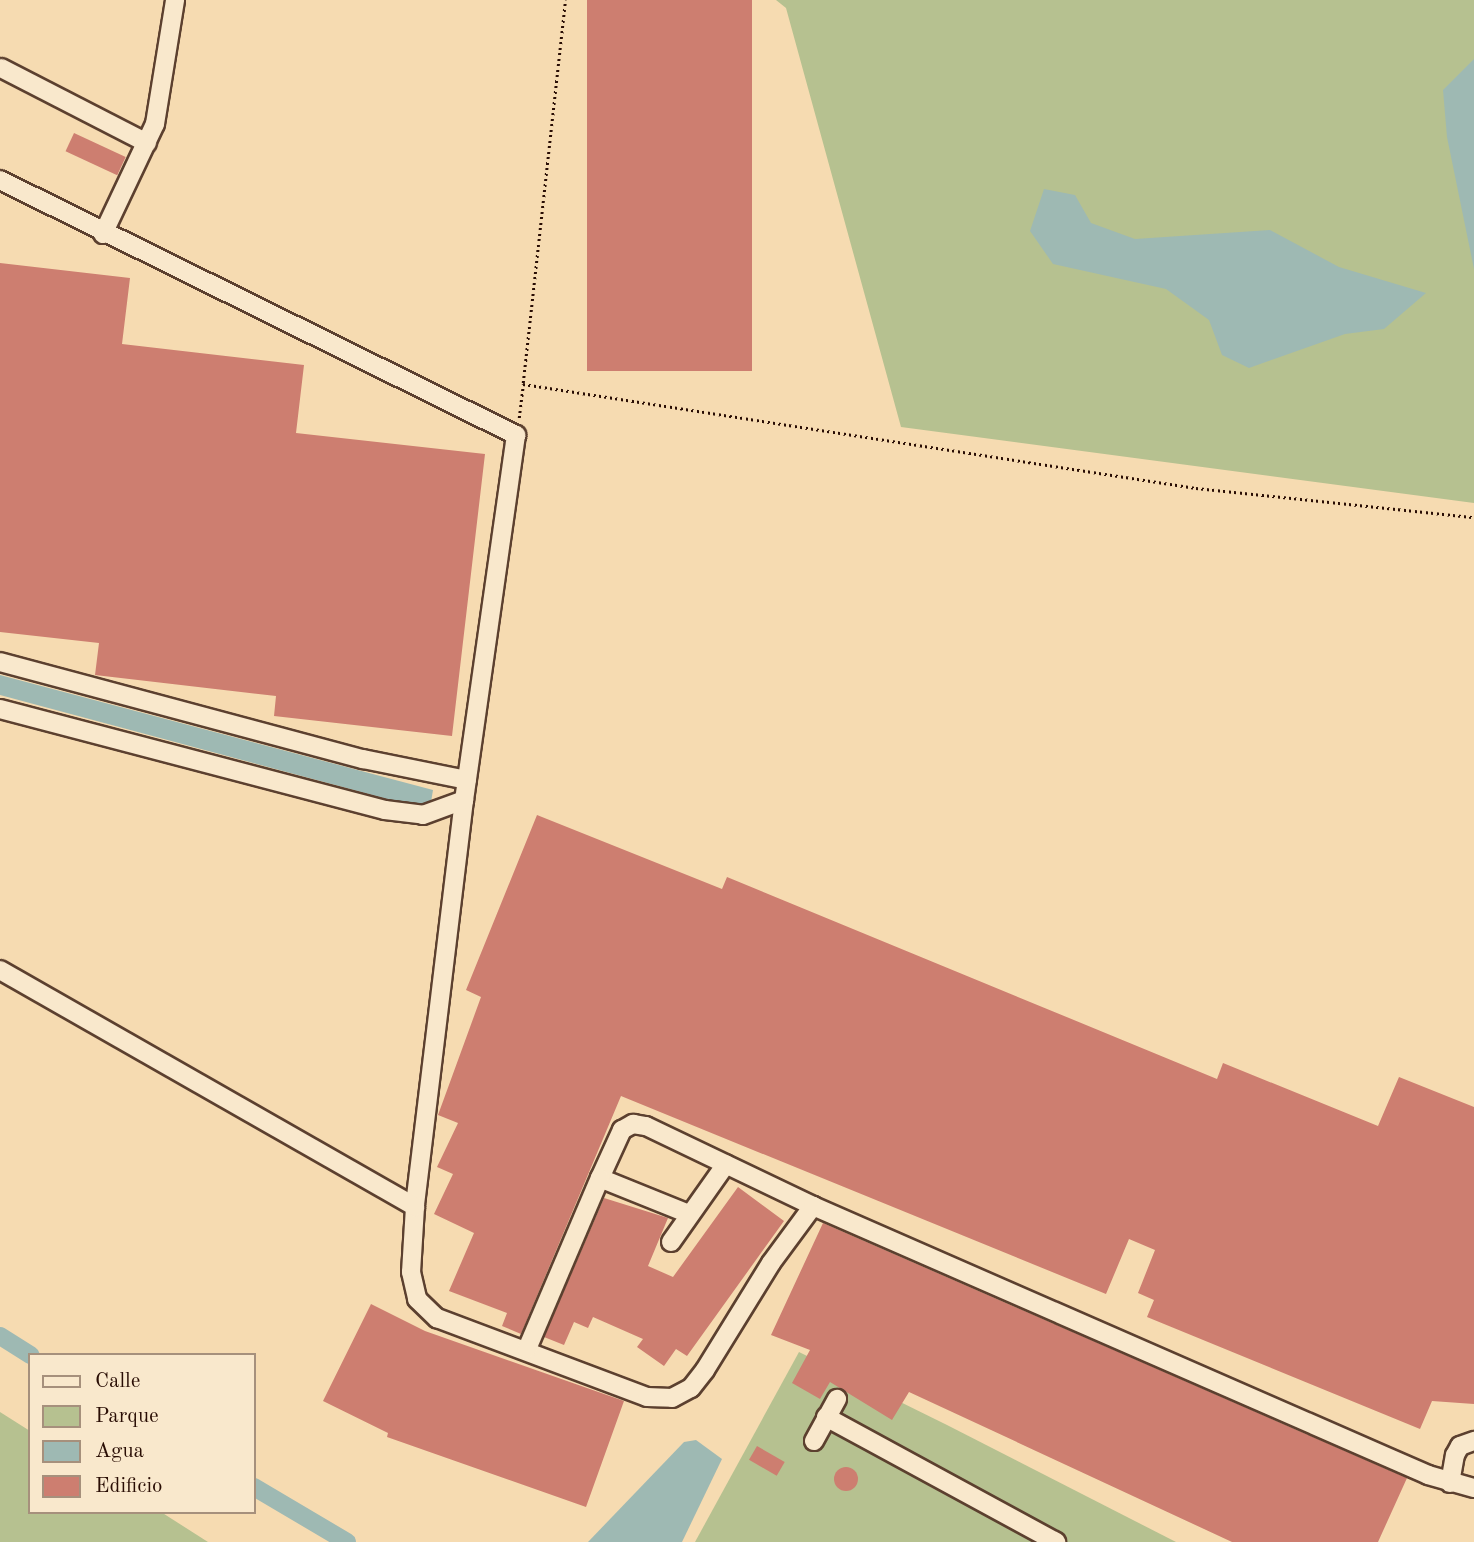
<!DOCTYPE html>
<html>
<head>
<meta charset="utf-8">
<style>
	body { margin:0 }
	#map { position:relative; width:1474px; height:1542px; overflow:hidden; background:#f6dbb1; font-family:"Old Standard TT",serif }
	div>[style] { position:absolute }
	.green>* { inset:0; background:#b6c190 }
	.water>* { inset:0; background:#9eb9b3 }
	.canal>* { height:18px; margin:-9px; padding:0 9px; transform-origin:9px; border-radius:9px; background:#9eb9b3 }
	.building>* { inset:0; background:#cd7e70; transform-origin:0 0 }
	.round { border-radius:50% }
	.path>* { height:2.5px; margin-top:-1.25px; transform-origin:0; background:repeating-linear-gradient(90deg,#290d04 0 2px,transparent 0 5.5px) }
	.roads { filter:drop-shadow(2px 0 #5c402f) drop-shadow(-2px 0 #5c402f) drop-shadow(0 2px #5c402f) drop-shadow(0 -2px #5c402f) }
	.minor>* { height:18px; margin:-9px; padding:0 9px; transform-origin:9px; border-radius:9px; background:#f9e8cc }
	span { translate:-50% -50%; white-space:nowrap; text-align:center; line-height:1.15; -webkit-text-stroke:5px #f9e8cc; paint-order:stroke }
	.legend { position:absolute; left:28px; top:1353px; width:228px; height:161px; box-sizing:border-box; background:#f9e8cc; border:2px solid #a6907c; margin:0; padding:9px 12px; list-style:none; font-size:21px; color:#290d04 }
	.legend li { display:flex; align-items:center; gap:14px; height:35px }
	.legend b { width:35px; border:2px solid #a6907c }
</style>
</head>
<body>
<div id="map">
	<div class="green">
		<i style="clip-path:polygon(776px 0,1474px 0,1474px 503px,901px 427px,786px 8px)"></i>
		<i style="clip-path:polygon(799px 1352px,947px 1425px,1176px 1542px,695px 1542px)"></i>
		<i style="clip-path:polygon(0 1412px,30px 1431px,30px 1512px,161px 1512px,208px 1542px,0 1542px)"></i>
	</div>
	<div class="water">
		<i style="clip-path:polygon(1474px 59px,1474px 269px,1447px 137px,1443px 90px)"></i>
		<i style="clip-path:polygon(1044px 189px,1075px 195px,1091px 223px,1135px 239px,1270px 230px,1339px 267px,1426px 293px,1384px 329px,1345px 334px,1249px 368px,1222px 355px,1209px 320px,1166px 289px,1053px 264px,1030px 231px)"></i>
		<i style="clip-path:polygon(0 675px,433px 790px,431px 802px,413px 806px,0 695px)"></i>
		<i style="clip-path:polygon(696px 1440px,722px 1459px,682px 1542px,588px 1542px,684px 1442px)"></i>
	</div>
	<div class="canal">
		<i style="left:0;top:1336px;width:36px;rotate:32deg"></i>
		<i style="left:254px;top:1487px;width:108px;rotate:30.6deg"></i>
	</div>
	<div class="building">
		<i style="left:587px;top:0;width:165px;height:371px"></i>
		<i style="left:74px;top:133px;width:57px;height:20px;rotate:25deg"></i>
		<i style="clip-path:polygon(0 263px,130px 278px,122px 344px,304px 365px,296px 433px,485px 454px,452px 736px,274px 716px,276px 696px,95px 675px,99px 643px,0 632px)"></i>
		<i style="clip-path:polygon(537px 815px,722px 889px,727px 877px,1217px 1079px,1223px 1063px,1378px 1126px,1399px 1077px,1474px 1107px,1474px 1404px,1432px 1401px,1420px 1429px,1147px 1317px,1154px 1300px,1138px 1293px,1155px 1250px,1129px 1239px,1106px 1294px,621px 1096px,521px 1334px,502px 1326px,507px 1313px,449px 1291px,474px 1233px,434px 1214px,453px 1174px,437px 1167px,458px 1123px,438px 1115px,481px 997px,466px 990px)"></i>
		<i style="clip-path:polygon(738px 1187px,784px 1221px,687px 1356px,676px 1349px,664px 1366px,637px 1347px,643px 1339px,593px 1317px,588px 1328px,574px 1322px,564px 1345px,544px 1337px,604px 1198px,668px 1218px,648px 1266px,673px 1277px)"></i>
		<i style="clip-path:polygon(823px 1223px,1407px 1478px,1378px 1542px,1232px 1542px,909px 1392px,892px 1420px,830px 1382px,820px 1399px,792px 1383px,810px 1350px,771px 1335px)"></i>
		<i style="clip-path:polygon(371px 1304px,425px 1331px,624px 1401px,586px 1507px,387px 1437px,388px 1433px,323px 1401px)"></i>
		<i style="left:757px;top:1446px;width:32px;height:16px;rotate:30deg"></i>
		<i class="round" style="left:834px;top:1467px;width:24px;height:24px"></i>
	</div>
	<div class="path">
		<i style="left:523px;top:383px;width:385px;rotate:-83.7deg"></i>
		<i style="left:519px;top:418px;width:34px;rotate:-83deg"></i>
		<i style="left:523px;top:384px;width:681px;rotate:8.78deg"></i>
		<i style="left:1196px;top:488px;width:280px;rotate:6deg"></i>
	</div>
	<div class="roads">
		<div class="minor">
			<i style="left:1px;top:68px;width:164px;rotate:27.2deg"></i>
			<i style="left:0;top:180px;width:576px;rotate:26.3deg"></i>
			<i style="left:516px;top:435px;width:369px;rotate:98.1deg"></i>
			<i style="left:464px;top:800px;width:410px;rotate:96.9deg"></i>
			<i style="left:415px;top:1207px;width:65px;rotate:93.5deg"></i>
			<i style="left:411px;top:1272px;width:28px;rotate:77deg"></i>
			<i style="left:417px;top:1299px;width:28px;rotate:44deg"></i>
			<i style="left:437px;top:1318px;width:224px;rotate:20.6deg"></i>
			<i style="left:647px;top:1397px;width:25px;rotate:2deg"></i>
			<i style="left:672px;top:1398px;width:21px;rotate:-28deg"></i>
			<i style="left:691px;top:1388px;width:23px;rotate:-52deg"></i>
			<i style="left:705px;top:1370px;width:126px;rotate:-58.3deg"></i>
			<i style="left:771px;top:1263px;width:71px;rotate:-53.6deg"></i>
			<i style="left:103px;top:234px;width:122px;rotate:-64.7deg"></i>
			<i style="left:155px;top:124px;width:126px;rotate:-80.8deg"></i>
			<i style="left:0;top:662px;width:376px;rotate:15deg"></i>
			<i style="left:363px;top:759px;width:106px;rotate:11.4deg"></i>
			<i style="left:0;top:709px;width:398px;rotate:14.7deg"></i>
			<i style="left:385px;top:810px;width:38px;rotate:7deg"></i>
			<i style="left:423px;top:815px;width:44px;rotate:-20.1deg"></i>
			<i style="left:0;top:970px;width:478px;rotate:29.7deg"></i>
			<i style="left:689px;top:1214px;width:96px;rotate:-158deg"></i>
			<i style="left:600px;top:1178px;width:53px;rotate:-65.4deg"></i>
			<i style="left:622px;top:1130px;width:13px;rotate:-29deg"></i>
			<i style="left:633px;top:1124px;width:13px;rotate:9deg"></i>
			<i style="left:646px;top:1126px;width:185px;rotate:25.6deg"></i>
			<i style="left:813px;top:1206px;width:671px;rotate:23.62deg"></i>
			<i style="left:1428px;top:1475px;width:48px;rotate:15.8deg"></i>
			<i style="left:671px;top:1242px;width:95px;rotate:-54.8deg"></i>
			<i style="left:527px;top:1349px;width:186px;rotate:-66.9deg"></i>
			<i style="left:826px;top:1417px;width:262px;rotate:28.5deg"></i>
			<i style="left:814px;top:1441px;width:48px;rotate:-61.3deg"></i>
			<i style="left:1450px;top:1483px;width:28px;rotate:-80deg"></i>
			<i style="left:1455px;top:1455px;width:10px;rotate:-61deg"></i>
			<i style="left:1460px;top:1446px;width:15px;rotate:-20deg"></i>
		</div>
	</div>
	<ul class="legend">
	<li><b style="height:9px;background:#f9e8cc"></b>Calle</li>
	<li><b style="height:19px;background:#b6c190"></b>Parque</li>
	<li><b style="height:19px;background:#9eb9b3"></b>Agua</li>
	<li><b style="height:19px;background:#cd7e70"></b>Edificio</li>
	</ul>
</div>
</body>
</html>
